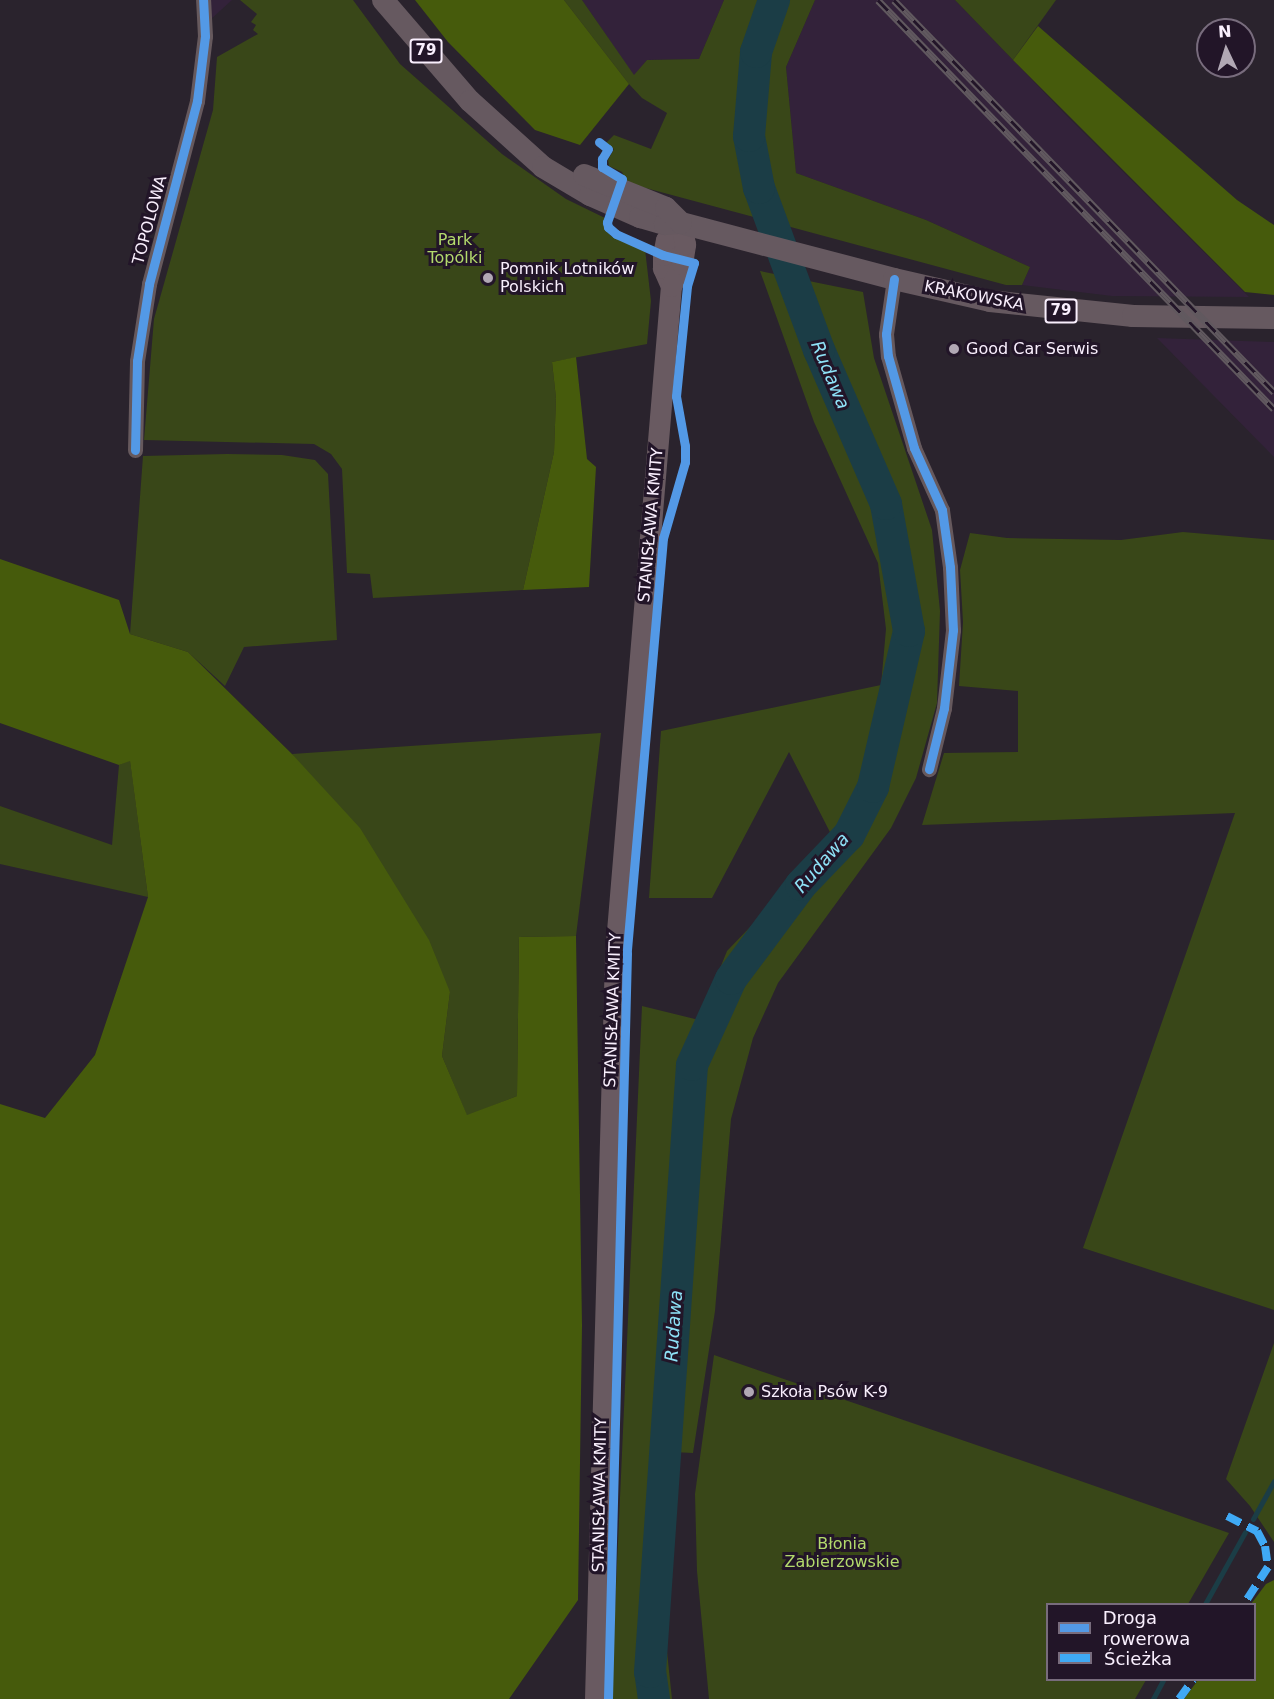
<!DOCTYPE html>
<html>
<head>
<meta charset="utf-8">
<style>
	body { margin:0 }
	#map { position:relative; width:1274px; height:1699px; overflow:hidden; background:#2a232d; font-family:"DejaVu Sans",sans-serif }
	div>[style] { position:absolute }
	.built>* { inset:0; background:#33223a }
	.green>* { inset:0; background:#394718 }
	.forest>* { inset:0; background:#465b0c }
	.stream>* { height:5px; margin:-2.5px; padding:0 2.5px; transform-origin:2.5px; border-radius:2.5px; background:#1b3d46 }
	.river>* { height:32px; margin:-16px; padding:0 16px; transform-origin:16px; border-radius:16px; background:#1b3d46 }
	.street>* { height:15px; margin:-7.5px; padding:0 7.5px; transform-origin:7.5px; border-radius:7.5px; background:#66595d }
	.secondary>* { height:21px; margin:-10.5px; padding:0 10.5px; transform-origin:10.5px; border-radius:10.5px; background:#695a61 }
	.primary>* { height:22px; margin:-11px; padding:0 11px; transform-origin:11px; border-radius:11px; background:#665960 }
	.rail>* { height:7px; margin-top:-3.5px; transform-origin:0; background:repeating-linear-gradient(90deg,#221528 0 14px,#61595f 0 28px); box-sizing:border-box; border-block:2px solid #61595f }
	.quiet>* { height:8px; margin-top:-4px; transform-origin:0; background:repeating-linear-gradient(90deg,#3fa9f5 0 15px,transparent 0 23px) }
	.cycleway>* { height:9px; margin:-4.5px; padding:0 4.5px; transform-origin:4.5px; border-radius:4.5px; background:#5399e6 }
	.dots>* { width:16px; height:16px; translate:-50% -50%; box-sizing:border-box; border:3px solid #221528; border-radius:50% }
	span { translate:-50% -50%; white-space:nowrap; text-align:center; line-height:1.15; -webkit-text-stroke:6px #221528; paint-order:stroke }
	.shield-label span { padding:2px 4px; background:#221528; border:2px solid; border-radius:4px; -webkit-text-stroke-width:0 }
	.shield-label { font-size:15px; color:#f9effd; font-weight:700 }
	.street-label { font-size:16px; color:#f9effd }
	.park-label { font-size:16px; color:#b3da6c }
	.poi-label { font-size:16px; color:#f9effd }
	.left { translate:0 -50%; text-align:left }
	.water-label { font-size:18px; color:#8ee2f7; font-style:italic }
	.legend { position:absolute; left:1046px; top:1603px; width:210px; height:78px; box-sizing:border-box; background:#221528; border:2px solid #786c7d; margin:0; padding:8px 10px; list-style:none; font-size:18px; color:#f9effd }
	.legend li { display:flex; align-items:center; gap:12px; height:30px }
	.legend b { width:30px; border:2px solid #786c7d }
	.north { position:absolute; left:1196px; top:18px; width:60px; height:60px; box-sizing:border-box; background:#221528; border:2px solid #786c7d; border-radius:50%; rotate:356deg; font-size:16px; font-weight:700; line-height:24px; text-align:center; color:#f9effd }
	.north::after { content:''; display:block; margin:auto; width:21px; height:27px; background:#b1a8b4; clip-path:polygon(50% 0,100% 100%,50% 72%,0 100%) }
</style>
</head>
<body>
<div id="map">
	<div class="built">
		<i style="clip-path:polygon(209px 0,232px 0,210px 20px)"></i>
		<i style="clip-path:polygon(582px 0,724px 0,699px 59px,647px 60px,634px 76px)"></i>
		<i style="clip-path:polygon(815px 0,955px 0,1066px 115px,1249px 297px,1112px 296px,1022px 285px,1030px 267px,926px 220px,796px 173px,786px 67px)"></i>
		<i style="clip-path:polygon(1157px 338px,1274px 342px,1274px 457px)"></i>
	</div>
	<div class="green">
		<i style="clip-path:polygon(240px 0,353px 0,400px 64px,502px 154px,566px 199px,605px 218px,605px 227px,611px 236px,645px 249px,651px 301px,647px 344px,552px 362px,556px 398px,554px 452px,523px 590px,373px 598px,370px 574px,347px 573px,342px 469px,331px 454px,314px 444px,144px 440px,154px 319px,213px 110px,217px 57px,258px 34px,253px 30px,256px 25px,251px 22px,257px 14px)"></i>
		<i style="clip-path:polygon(564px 0,582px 0,634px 75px,647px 60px,699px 59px,724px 0,815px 0,786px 67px,796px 173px,926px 220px,1030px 267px,1022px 285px,1006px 285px,627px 183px,622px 172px,609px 166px,608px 160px,614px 149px,606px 143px,614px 135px,651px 149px,667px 113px,642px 98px,629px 84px)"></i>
		<i style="clip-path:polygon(955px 0,1056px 0,1013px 60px)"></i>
		<i style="clip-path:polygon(760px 271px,863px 292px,874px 358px,932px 530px,940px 611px,937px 703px,916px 778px,891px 828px,778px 983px,753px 1038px,731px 1119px,715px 1311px,693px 1453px,673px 1452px,662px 1604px,672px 1699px,611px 1699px,642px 1006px,699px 1020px,727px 951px,834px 840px,789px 752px,712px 898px,649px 898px,661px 731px,881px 685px,886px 629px,878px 563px,814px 422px)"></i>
		<i style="clip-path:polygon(227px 454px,282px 455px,315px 460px,328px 474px,337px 640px,244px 647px,225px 686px,188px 652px,130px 634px,143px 456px)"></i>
		<i style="clip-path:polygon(1183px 532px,1274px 540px,1274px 1310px,1083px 1248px,1235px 813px,922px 825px,944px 753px,1018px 752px,1018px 691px,959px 686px,963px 622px,960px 570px,970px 533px,1007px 538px,1121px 540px)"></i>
		<i style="clip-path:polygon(601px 733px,576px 936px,519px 937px,517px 1096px,467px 1116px,442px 1056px,450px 992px,292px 754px)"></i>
		<i style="clip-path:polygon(130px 760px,148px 897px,0 864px,0 806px,112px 845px,119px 765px)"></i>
		<i style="clip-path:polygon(1274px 1343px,1274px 1542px,1250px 1506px,1226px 1479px)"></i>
		<i style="clip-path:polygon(714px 1355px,1032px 1464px,1229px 1533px,1188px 1604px,1048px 1604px,1048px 1680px,1146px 1680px,1135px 1699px,709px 1699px,697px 1571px,695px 1494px)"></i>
	</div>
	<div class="forest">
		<i style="clip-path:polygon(415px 0,564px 0,629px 84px,580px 145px,535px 130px,448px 42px)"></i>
		<i style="clip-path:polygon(1038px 26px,1237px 200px,1274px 225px,1274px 295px,1245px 292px,1013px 60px)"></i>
		<i style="clip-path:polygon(576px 357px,587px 459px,596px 467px,589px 587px,523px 590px,554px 452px,556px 398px,552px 362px)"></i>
		<i style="clip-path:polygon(0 559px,119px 600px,130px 634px,188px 652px,292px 754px,360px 828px,429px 940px,450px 992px,442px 1056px,467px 1115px,517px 1096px,519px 937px,576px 936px,582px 1325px,578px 1600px,509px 1699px,0 1699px,0 1104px,45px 1118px,95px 1055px,148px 897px,130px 761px,119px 765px,0 723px)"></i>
		<i style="clip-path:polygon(1274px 1580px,1274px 1699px,1184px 1699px,1198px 1680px,1254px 1680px,1254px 1604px,1251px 1604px,1266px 1584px)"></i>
	</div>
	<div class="stream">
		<i style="left:1253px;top:1519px;width:43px;rotate:-61.1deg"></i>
		<i style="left:1205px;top:1604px;width:82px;rotate:-60.9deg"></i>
		<i style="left:1153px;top:1699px;width:21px;rotate:-62deg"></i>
	</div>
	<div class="river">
		<i style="left:654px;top:1699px;width:27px;rotate:-98deg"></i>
		<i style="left:650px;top:1672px;width:608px;rotate:-86.04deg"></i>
		<i style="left:692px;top:1065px;width:94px;rotate:-65.6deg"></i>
		<i style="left:731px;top:979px;width:117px;rotate:-53.3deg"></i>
		<i style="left:801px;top:885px;width:69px;rotate:-46.2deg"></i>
		<i style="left:849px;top:835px;width:54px;rotate:-63.4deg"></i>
		<i style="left:873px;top:787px;width:160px;rotate:-77deg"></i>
		<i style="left:909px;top:631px;width:129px;rotate:-100.3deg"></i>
		<i style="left:886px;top:504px;width:168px;rotate:-113.5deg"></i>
		<i style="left:819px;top:350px;width:173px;rotate:-110.3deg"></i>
		<i style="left:759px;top:188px;width:53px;rotate:-100.9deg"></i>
		<i style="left:749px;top:136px;width:84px;rotate:-85.2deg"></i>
		<i style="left:756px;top:52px;width:55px;rotate:-70.9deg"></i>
	</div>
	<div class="street">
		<i style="left:894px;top:279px;width:56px;rotate:98.3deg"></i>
		<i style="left:886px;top:334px;width:22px;rotate:85deg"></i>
		<i style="left:888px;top:356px;width:96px;rotate:74.2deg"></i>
		<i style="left:914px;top:448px;width:68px;rotate:65.7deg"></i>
		<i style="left:942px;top:510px;width:58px;rotate:82deg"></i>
		<i style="left:950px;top:567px;width:63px;rotate:87.3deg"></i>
		<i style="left:953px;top:630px;width:79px;rotate:96.6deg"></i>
		<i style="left:944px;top:708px;width:63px;rotate:103.8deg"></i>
		<i style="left:135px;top:450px;width:89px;rotate:-88.7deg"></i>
		<i style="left:137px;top:361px;width:78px;rotate:-81.1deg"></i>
		<i style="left:149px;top:284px;width:189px;rotate:-75.3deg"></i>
		<i style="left:197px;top:101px;width:65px;rotate:-83deg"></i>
		<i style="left:205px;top:36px;width:36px;rotate:-93deg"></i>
	</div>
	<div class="secondary">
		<i style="left:671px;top:286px;width:20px;rotate:-114deg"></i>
		<i style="left:663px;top:268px;width:13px;rotate:-90deg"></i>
		<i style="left:663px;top:255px;width:15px;rotate:-79deg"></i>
		<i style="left:666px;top:240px;width:23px;rotate:-49deg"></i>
		<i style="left:595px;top:1699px;width:744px;rotate:-88.46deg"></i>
		<i style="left:615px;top:955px;width:671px;rotate:-85.22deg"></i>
		<i style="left:671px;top:286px;width:25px;rotate:-63deg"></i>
		<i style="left:682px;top:264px;width:20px;rotate:-81deg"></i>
		<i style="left:685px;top:244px;width:21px;rotate:-101deg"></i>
	</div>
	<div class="primary">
		<i style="left:383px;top:0;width:133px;rotate:49.3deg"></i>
		<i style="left:470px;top:101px;width:98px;rotate:42.1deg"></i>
		<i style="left:543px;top:167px;width:55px;rotate:30.8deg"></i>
		<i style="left:590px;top:195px;width:55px;rotate:23.7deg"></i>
		<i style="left:640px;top:217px;width:26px;rotate:16deg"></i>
		<i style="left:665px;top:224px;width:16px;rotate:-4deg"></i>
		<i style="left:681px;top:223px;width:220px;rotate:14.7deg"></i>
		<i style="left:894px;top:279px;width:98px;rotate:12.9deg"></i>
		<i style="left:990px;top:301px;width:144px;rotate:6deg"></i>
		<i style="left:1133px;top:316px;width:141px;rotate:0.8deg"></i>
		<i style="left:584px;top:175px;width:88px;rotate:21.9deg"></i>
		<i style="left:666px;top:208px;width:21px;rotate:45deg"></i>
	</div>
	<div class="rail">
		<i style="left:878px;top:0;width:569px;rotate:45.93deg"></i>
		<i style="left:894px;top:0;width:546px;rotate:45.89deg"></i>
	</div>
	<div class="quiet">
		<i style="left:1227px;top:1516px;width:34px;rotate:27deg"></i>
		<i style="left:1257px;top:1531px;width:17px;rotate:62deg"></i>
		<i style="left:1265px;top:1546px;width:21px;rotate:82deg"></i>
		<i style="left:1268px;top:1567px;width:44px;rotate:123deg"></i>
		<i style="left:1179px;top:1699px;width:24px;rotate:-54deg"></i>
	</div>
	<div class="cycleway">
		<i style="left:599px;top:142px;width:11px;rotate:38deg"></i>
		<i style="left:608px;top:149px;width:12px;rotate:121deg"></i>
		<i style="left:602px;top:159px;width:8px;rotate:90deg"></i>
		<i style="left:602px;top:167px;width:23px;rotate:31deg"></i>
		<i style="left:622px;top:179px;width:46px;rotate:109.2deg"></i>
		<i style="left:607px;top:222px;width:5px;rotate:79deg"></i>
		<i style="left:608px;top:227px;width:11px;rotate:41deg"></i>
		<i style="left:616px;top:234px;width:51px;rotate:24.1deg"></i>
		<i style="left:663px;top:255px;width:32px;rotate:14deg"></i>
		<i style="left:694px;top:263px;width:24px;rotate:107deg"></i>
		<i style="left:687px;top:286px;width:111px;rotate:95.7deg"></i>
		<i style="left:676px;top:396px;width:51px;rotate:79.8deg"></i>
		<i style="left:685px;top:446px;width:16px;rotate:90deg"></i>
		<i style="left:685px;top:462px;width:79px;rotate:106.1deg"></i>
		<i style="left:663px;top:538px;width:417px;rotate:95deg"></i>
		<i style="left:627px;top:953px;width:746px;rotate:91.46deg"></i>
		<i style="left:894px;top:279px;width:56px;rotate:98.3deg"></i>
		<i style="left:886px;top:334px;width:22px;rotate:85deg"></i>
		<i style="left:888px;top:356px;width:96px;rotate:74.2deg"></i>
		<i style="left:914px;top:448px;width:68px;rotate:65.7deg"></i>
		<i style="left:942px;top:510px;width:58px;rotate:82deg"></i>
		<i style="left:950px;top:567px;width:63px;rotate:87.3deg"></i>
		<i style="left:953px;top:630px;width:79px;rotate:96.6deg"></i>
		<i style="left:944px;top:708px;width:63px;rotate:103.8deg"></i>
		<i style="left:135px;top:450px;width:89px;rotate:-88.7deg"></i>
		<i style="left:137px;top:361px;width:78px;rotate:-81.1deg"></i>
		<i style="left:149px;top:284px;width:189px;rotate:-75.3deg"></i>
		<i style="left:197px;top:101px;width:65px;rotate:-83deg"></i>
		<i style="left:205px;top:36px;width:36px;rotate:-93deg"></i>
	</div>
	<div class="dots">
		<i style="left:488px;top:278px;background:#b1a8b4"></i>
		<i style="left:954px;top:349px;background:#b1a8b4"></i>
		<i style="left:749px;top:1392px;background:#b1a8b4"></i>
	</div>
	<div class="shield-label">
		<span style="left:426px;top:51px">79</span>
		<span style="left:1061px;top:311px">79</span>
	</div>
	<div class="street-label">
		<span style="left:150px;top:220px;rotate:-75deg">TOPOLOWA</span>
		<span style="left:974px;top:296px;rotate:11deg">KRAKOWSKA</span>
		<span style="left:651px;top:525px;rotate:-85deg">STANISŁAWA KMITY</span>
		<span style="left:613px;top:1010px;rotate:-88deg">STANISŁAWA KMITY</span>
		<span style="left:600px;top:1495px;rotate:-89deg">STANISŁAWA KMITY</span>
	</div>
	<div class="park-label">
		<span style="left:455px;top:249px">Park<br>Topólki</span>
		<span style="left:842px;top:1553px">Błonia<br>Zabierzowskie</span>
	</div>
	<div class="poi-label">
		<span class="left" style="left:500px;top:278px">Pomnik Lotników<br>Polskich</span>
		<span class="left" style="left:966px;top:349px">Good Car Serwis</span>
		<span class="left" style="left:761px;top:1392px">Szkoła Psów K-9</span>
	</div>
	<div class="water-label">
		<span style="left:830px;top:375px;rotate:67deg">Rudawa</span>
		<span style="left:822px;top:863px;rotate:-49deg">Rudawa</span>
		<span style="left:674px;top:1326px;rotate:-86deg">Rudawa</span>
	</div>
	<ul class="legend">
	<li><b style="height:8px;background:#5399e6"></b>Droga rowerowa</li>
	<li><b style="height:8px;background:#3fa9f5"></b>Ścieżka</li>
	</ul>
	<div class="north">N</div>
</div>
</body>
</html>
